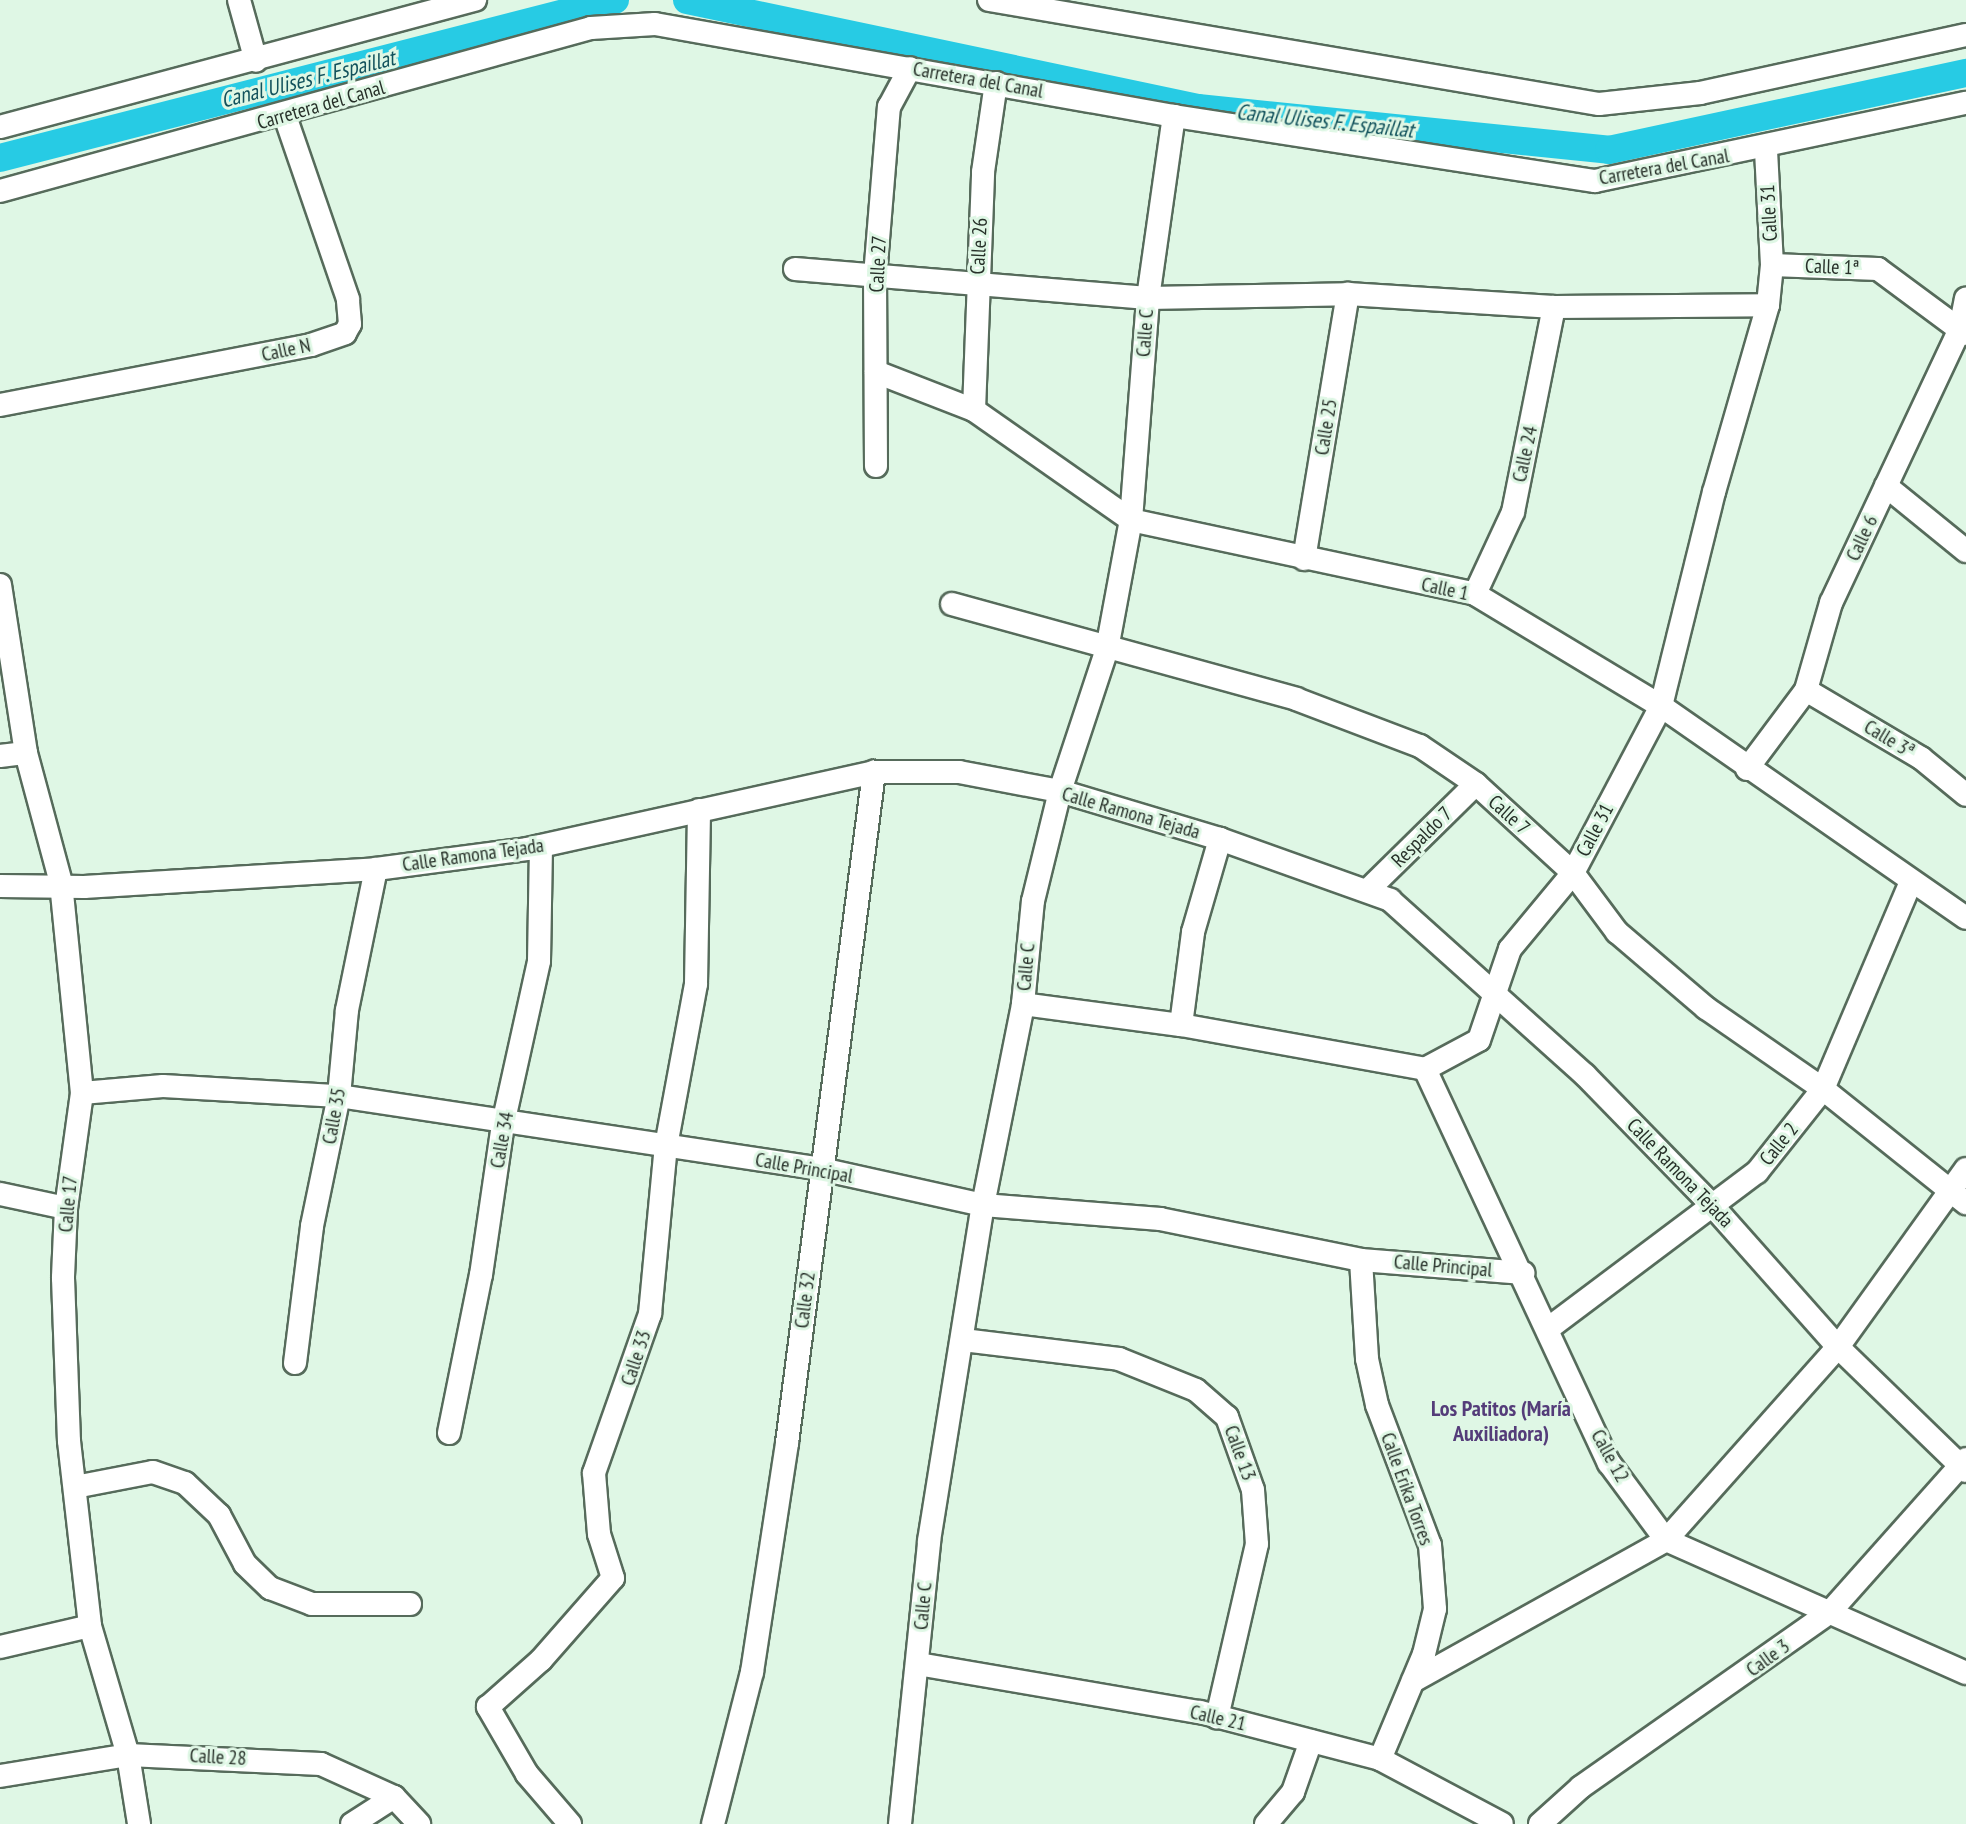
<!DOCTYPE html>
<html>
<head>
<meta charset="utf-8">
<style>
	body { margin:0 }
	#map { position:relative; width:1966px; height:1824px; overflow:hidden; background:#dff7e5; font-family:"PT Sans Narrow",sans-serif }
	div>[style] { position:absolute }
	.canal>* { height:28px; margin:-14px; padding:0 14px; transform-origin:14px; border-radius:14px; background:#27cbe4 }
	.roads { filter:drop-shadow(2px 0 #566b5b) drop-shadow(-2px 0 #566b5b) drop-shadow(0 2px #566b5b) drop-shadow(0 -2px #566b5b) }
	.street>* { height:22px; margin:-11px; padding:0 11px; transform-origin:11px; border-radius:11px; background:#fff }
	span { translate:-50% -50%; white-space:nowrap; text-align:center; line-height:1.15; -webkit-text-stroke:6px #dff7e5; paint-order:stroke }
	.street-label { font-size:20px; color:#273029 }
	.water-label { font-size:22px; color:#12525c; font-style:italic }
	.neighbourhood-label { font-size:22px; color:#543c79; font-weight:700 }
</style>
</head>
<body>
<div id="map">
	<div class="canal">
		<i style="left:687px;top:0;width:522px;rotate:11.93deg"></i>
		<i style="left:1198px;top:108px;width:413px;rotate:5.8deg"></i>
		<i style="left:1609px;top:150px;width:365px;rotate:-12.2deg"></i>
		<i style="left:0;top:158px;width:635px;rotate:-14.41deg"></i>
	</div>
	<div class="roads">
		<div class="street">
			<i style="left:239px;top:0;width:63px;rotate:74.4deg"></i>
			<i style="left:989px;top:0;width:619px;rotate:9.68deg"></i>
			<i style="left:1599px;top:104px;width:102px;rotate:-6.2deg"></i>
			<i style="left:1700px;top:93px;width:272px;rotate:-12.3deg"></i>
			<i style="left:0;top:127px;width:492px;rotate:-15deg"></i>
			<i style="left:0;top:191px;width:613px;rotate:-15.42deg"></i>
			<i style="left:591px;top:28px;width:64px;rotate:-3.6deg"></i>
			<i style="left:655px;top:24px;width:527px;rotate:10.05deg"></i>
			<i style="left:1174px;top:116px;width:426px;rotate:8.8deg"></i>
			<i style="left:1595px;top:181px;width:379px;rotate:-11.9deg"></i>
			<i style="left:1772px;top:265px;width:106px;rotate:2.2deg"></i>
			<i style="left:1878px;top:269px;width:109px;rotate:36.5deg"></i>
			<i style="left:795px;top:269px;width:354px;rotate:4.7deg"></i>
			<i style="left:1148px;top:298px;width:200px;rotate:-1.1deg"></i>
			<i style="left:1348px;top:294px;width:206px;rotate:3.6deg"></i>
			<i style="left:1554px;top:307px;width:214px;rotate:-0.5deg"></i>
			<i style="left:876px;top:372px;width:105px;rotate:21.2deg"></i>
			<i style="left:974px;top:410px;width:192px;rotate:35deg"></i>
			<i style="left:1131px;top:520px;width:352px;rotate:12.1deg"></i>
			<i style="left:1475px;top:594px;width:217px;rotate:31.1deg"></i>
			<i style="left:1661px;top:706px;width:371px;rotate:34.8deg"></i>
			<i style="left:0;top:405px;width:317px;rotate:-10.9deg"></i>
			<i style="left:311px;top:345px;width:36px;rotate:-19deg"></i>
			<i style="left:345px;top:333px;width:10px;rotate:-61deg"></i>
			<i style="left:350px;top:324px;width:25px;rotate:-95deg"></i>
			<i style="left:348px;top:299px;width:194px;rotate:-109deg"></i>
			<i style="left:974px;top:410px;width:238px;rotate:-87.8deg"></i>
			<i style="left:983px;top:172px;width:90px;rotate:-81.7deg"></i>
			<i style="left:876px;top:466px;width:190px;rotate:-90.3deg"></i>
			<i style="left:875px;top:276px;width:170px;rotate:-85.3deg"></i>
			<i style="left:889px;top:107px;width:44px;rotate:-61.7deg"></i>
			<i style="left:1886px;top:486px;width:103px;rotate:39.1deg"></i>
			<i style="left:1304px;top:559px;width:269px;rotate:-80.6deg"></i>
			<i style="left:0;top:585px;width:170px;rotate:81.2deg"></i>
			<i style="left:26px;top:753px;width:135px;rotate:74.9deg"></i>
			<i style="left:61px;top:883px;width:211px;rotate:84.3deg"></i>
			<i style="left:82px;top:1093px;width:116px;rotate:97.9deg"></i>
			<i style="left:66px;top:1208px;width:70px;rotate:92.5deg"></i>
			<i style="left:63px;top:1278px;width:163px;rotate:87.9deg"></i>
			<i style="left:69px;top:1441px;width:186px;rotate:83.5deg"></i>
			<i style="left:90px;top:1626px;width:134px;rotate:73.6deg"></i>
			<i style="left:128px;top:1755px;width:70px;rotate:80.9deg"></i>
			<i style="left:1475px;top:594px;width:90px;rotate:-65.1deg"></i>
			<i style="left:1513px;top:512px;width:209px;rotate:-78.7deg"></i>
			<i style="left:952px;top:604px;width:357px;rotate:15.4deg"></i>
			<i style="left:1296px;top:699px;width:133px;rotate:20.8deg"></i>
			<i style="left:1420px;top:746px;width:68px;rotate:34.2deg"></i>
			<i style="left:1476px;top:784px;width:132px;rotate:42.5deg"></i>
			<i style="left:1573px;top:873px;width:74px;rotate:53.3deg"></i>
			<i style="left:1617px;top:932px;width:117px;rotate:40.5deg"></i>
			<i style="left:1706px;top:1008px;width:142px;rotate:34.7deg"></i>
			<i style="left:1823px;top:1089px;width:183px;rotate:38.6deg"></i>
			<i style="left:1806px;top:690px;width:134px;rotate:30.6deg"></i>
			<i style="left:1921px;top:758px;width:58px;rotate:39.4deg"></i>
			<i style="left:0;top:756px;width:26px;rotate:-7deg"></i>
			<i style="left:1747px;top:769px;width:99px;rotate:-53.2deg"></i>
			<i style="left:1806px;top:690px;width:91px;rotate:-74deg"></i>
			<i style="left:1831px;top:603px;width:303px;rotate:-64.8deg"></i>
			<i style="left:1960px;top:329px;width:31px;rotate:-79deg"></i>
			<i style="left:0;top:886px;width:84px;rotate:0.7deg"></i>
			<i style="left:84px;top:887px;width:293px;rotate:-3.5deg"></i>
			<i style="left:376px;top:869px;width:152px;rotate:-7.5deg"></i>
			<i style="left:527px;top:849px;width:355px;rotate:-12.5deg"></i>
			<i style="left:874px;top:772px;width:85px"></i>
			<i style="left:959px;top:772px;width:103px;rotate:10.7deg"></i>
			<i style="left:1060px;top:791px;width:167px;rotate:16.7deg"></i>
			<i style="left:1220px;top:839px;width:181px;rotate:19.7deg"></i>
			<i style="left:1390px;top:900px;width:262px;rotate:41.9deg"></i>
			<i style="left:1585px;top:1075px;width:179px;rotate:45.7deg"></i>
			<i style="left:1710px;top:1203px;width:193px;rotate:48.4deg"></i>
			<i style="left:1838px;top:1347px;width:178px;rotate:44.1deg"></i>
			<i style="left:1368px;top:890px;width:151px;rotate:-44.5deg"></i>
			<i style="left:1023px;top:1004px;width:159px;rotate:7.6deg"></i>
			<i style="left:1181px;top:1025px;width:248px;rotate:10.2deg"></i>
			<i style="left:1425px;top:1069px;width:61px;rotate:-28.2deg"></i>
			<i style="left:1479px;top:1040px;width:96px;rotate:-71.2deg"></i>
			<i style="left:1510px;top:949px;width:99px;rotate:-50.3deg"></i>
			<i style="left:1573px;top:873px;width:189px;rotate:-62.2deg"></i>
			<i style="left:1661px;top:706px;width:220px;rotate:-76.1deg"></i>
			<i style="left:1714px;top:492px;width:195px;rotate:-73.9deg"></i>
			<i style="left:1768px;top:305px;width:40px;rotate:-84.3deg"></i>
			<i style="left:1772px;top:265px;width:116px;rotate:-93deg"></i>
			<i style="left:1181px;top:1025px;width:94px;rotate:-82.6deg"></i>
			<i style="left:1193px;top:932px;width:97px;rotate:-73.8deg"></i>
			<i style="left:1425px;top:1069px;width:435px;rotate:65deg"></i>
			<i style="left:1609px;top:1463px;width:96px;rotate:53.5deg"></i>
			<i style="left:1666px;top:1540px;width:328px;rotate:23.9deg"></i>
			<i style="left:82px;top:1093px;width:81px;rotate:-4.9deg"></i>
			<i style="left:163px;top:1086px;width:176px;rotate:3.3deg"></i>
			<i style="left:339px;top:1096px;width:487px;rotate:8.6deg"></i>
			<i style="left:821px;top:1169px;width:166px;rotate:12.5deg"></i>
			<i style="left:983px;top:1205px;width:178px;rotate:4.5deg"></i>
			<i style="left:1160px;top:1219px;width:205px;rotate:11.5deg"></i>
			<i style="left:1361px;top:1260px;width:163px;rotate:4.6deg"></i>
			<i style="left:0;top:1194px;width:67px;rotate:12deg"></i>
			<i style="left:1361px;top:1260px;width:99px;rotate:86.5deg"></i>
			<i style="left:1367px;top:1359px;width:47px;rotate:77.7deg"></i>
			<i style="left:1377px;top:1405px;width:150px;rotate:69.3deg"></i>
			<i style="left:1430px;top:1545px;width:64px;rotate:85.5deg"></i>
			<i style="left:1435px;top:1609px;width:46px;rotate:103.7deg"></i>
			<i style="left:1424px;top:1654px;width:114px;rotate:112.7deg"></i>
			<i style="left:1549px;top:1328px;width:260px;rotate:-36.9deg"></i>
			<i style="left:1757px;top:1172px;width:106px;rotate:-51.5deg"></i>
			<i style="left:1823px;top:1089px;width:225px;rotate:-67deg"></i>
			<i style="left:963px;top:1340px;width:157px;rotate:6.9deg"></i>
			<i style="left:1119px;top:1359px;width:83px;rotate:21.9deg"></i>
			<i style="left:1196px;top:1390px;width:41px;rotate:41.1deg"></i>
			<i style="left:1227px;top:1417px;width:77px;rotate:70.4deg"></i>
			<i style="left:1253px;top:1490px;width:54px;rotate:85.8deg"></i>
			<i style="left:1257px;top:1544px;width:178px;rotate:103deg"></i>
			<i style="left:295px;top:1363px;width:138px;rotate:-82.9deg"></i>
			<i style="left:312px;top:1226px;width:133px;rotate:-78.3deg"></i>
			<i style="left:339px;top:1096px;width:86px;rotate:-84.7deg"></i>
			<i style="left:347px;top:1010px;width:144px;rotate:-78.4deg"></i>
			<i style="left:449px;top:1433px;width:161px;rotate:-78.6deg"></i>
			<i style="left:481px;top:1275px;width:153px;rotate:-81.7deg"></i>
			<i style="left:503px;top:1124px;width:167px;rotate:-77.5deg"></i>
			<i style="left:539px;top:961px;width:115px;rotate:-89deg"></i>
			<i style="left:75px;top:1487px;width:79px;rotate:-10.9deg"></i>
			<i style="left:153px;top:1472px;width:34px;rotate:19deg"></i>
			<i style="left:185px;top:1483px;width:47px;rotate:43.3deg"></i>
			<i style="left:219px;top:1515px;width:55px;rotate:62deg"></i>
			<i style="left:245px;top:1564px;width:35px;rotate:44deg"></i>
			<i style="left:270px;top:1588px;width:45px;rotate:20.9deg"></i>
			<i style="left:312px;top:1604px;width:98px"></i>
			<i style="left:0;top:1647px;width:92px;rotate:-13.1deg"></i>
			<i style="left:918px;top:1664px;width:286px;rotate:9.7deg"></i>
			<i style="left:1200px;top:1712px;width:186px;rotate:14.6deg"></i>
			<i style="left:1380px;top:1759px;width:138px;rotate:28deg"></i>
			<i style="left:1413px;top:1681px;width:290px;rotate:-29.1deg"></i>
			<i style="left:1666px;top:1540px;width:259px;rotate:-48.3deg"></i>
			<i style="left:1838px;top:1347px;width:219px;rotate:-54.3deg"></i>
			<i style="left:0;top:1776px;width:130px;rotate:-9.3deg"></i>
			<i style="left:128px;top:1755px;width:193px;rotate:2.7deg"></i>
			<i style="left:321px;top:1764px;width:80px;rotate:24.3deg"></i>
			<i style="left:394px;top:1797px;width:37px;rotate:47deg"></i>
			<i style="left:352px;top:1824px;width:50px;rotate:-32.7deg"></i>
			<i style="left:570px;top:1824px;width:66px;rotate:-130.7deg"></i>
			<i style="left:527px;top:1774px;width:78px;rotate:-120.2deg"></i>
			<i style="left:488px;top:1707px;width:71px;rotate:-41.6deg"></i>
			<i style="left:541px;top:1660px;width:109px;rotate:-48.7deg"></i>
			<i style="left:613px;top:1578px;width:46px;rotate:-107.7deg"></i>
			<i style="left:599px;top:1534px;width:61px;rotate:-94.7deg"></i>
			<i style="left:594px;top:1473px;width:169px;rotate:-70.6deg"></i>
			<i style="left:650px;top:1314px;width:169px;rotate:-84.6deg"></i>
			<i style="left:666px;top:1146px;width:165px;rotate:-79.5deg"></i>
			<i style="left:696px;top:984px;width:174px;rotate:-89deg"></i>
			<i style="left:713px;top:1824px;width:157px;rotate:-75.6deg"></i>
			<i style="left:752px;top:1672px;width:232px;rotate:-81.3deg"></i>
			<i style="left:787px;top:1443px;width:677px;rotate:-82.61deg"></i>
			<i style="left:900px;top:1824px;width:284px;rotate:-84.1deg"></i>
			<i style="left:929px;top:1541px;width:340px;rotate:-80.9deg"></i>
			<i style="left:983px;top:1205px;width:205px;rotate:-78.7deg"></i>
			<i style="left:1023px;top:1004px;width:103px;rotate:-84.5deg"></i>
			<i style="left:1033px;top:901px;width:113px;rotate:-76.2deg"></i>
			<i style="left:1060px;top:791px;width:150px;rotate:-71.7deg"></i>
			<i style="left:1107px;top:649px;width:131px;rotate:-79.5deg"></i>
			<i style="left:1131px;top:520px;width:223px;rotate:-85.6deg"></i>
			<i style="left:1148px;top:298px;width:184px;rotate:-81.9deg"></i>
			<i style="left:1266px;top:1824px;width:42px;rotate:-49.8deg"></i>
			<i style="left:1293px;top:1792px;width:54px;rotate:-70.6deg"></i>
			<i style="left:1540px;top:1824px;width:55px;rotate:-42.1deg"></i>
			<i style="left:1581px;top:1787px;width:303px;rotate:-35.1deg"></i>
			<i style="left:1829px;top:1613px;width:206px;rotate:-48.3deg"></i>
		</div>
	</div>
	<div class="street-label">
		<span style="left:978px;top:80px;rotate:10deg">Carretera del Canal</span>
		<span style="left:321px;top:105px;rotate:-16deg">Carretera del Canal</span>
		<span style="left:1664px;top:167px;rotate:-10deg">Carretera del Canal</span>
		<span style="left:1769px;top:213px;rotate:-93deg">Calle 31</span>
		<span style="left:979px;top:246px;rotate:-87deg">Calle 26</span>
		<span style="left:878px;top:264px;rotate:-87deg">Calle 27</span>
		<span style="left:1832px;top:267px;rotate:2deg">Calle 1ª</span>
		<span style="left:1145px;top:333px;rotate:-86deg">Calle C</span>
		<span style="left:286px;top:350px;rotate:-12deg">Calle N</span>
		<span style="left:1326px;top:427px;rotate:-81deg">Calle 25</span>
		<span style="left:1525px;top:454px;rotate:-78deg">Calle 24</span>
		<span style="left:1862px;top:538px;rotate:-65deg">Calle 6</span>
		<span style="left:1445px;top:589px;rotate:12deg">Calle 1</span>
		<span style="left:1889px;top:739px;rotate:31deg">Calle 3ª</span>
		<span style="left:1131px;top:813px;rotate:16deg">Calle Ramona Tejada</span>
		<span style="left:1509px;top:815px;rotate:42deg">Calle 7</span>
		<span style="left:1595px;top:830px;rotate:-62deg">Calle 31</span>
		<span style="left:1422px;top:837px;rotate:-45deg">Respaldo 7</span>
		<span style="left:473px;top:855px;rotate:-8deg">Calle Ramona Tejada</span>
		<span style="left:1026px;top:967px;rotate:-85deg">Calle C</span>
		<span style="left:334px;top:1116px;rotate:-80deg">Calle 35</span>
		<span style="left:502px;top:1140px;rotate:-80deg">Calle 34</span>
		<span style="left:1779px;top:1144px;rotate:-51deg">Calle 2</span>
		<span style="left:804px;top:1168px;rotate:10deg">Calle Principal</span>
		<span style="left:1680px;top:1173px;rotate:46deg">Calle Ramona Tejada</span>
		<span style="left:68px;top:1204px;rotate:-85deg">Calle 17</span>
		<span style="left:1443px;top:1266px;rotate:5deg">Calle Principal</span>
		<span style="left:805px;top:1300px;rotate:-83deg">Calle 32</span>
		<span style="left:636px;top:1358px;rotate:-72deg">Calle 33</span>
		<span style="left:1240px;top:1453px;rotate:70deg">Calle 13</span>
		<span style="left:1610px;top:1456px;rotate:61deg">Calle 12</span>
		<span style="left:1407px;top:1489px;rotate:70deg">Calle Erika Torres</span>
		<span style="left:923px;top:1606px;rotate:-85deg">Calle C</span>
		<span style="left:1768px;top:1658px;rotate:-36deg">Calle 3</span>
		<span style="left:1218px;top:1718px;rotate:13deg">Calle 21</span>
		<span style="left:218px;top:1757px;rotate:3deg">Calle 28</span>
	</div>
	<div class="water-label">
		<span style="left:308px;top:79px;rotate:-14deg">Canal Ulises F. Espaillat</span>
		<span style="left:1325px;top:121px;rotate:6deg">Canal Ulises F. Espaillat</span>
	</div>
	<div class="neighbourhood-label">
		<span style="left:1501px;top:1421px">Los Patitos (María<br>Auxiliadora)</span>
	</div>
</div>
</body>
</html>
